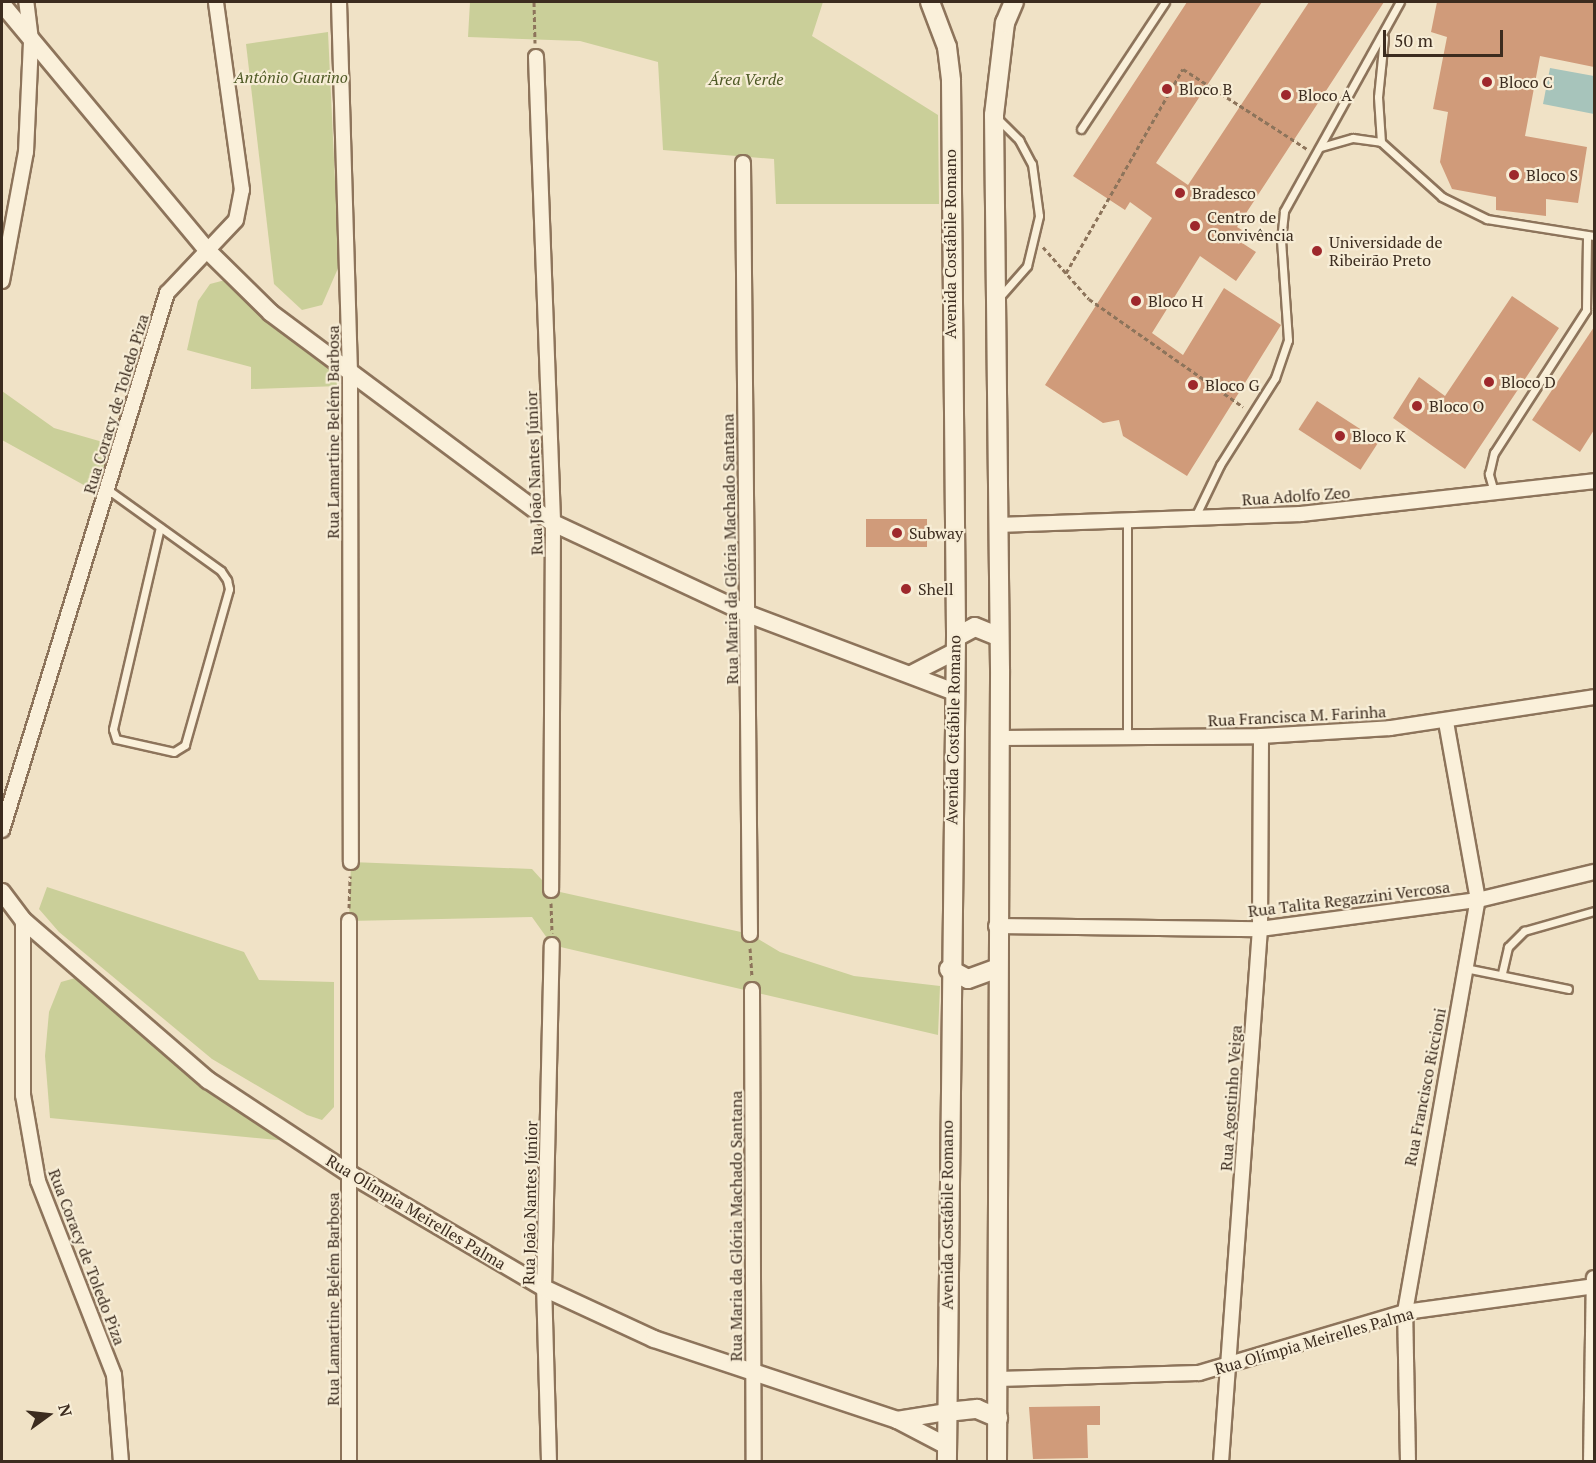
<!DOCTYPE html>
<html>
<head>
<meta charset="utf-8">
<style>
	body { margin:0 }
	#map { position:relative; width:1596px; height:1463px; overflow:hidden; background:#f0e2c6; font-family:"PT Serif",serif }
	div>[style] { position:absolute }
	.green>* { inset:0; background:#cacf99 }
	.water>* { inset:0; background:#a7c4bb }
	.building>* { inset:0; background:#d09b7a; transform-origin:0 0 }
	.path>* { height:3px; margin-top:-1.5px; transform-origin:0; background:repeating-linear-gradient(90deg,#8d745b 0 4.5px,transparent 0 7.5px) }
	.roads { filter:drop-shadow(2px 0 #8d745b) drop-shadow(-2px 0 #8d745b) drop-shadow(0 2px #8d745b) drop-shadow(0 -2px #8d745b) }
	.service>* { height:7px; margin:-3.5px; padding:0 3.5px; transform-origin:3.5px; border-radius:3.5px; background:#faf0da }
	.minor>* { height:14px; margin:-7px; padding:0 7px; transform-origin:7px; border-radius:7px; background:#faf0da }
	.tertiary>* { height:16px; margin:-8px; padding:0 8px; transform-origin:8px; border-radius:8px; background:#faf0da }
	.secondary>* { height:18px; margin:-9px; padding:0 9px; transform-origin:9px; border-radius:9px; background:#faf0da }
	.dots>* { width:16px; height:16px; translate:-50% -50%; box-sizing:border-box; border:3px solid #f7edd6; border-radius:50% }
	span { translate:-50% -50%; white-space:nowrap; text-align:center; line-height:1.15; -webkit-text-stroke:4.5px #f7edd6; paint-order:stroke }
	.park-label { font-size:16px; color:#4e5925; font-style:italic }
	.poi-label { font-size:16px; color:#3c2c1f }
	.left { translate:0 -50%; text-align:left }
	.street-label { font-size:16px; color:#3c2c1f }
	.frame { position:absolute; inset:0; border:3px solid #3c2c1f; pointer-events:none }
	.north { position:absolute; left:18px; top:1385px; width:60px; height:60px; -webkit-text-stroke:4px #f7edd6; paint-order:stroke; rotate:75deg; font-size:16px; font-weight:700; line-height:24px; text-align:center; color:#3c2c1f }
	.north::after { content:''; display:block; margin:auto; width:21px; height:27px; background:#3c2c1f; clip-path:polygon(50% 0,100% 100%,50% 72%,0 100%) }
	.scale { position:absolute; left:1383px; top:30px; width:120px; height:27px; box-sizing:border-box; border:3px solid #3c2c1f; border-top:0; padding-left:8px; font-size:18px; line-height:21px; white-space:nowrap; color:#3c2c1f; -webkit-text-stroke:4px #f7edd6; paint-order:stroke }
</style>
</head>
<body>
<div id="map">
	<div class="green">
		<i style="clip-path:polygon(470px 2px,823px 2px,812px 36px,938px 115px,939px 204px,776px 204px,774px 159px,663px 150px,658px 62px,580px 41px,468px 37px)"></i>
		<i style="clip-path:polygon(328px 32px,339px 266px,322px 305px,302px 310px,274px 284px,246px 44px)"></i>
		<i style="clip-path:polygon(229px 279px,338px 374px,340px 386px,251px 389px,251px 367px,187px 350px,198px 301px,210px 284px)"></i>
		<i style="clip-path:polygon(2px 391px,54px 428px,127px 449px,111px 500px,2px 440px)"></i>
		<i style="clip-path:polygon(351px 862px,532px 869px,551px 890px,750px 934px,780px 952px,854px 976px,940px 986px,938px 1035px,552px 945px,532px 917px,349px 921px)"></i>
		<i style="clip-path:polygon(47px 887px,244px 952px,259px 980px,334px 982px,334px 1107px,322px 1120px,307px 1115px,212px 1059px,59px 932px,39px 909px)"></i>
		<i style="clip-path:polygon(86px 975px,288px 1141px,50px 1118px,45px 1056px,49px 1012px,61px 982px)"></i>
	</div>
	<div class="water">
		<i style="clip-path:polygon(1550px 68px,1594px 76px,1594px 114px,1543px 104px)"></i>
	</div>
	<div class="building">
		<i style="clip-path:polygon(1187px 2px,1262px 2px,1156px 163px,1188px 185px,1309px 2px,1384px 2px,1237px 227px,1242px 230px,1236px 239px,1256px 252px,1236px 281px,1200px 256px,1152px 333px,1183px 355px,1224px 288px,1281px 325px,1187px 476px,1123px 436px,1119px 420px,1103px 423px,1045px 385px,1152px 218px,1130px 202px,1125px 210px,1073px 176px)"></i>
		<i style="clip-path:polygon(1437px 2px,1594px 2px,1594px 67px,1540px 56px,1525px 136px,1587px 147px,1578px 203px,1546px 199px,1546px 216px,1496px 210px,1496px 197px,1452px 189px,1440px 162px,1448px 112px,1433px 109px,1447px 37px,1431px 32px)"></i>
		<i style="clip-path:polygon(1512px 296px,1559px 328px,1465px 469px,1393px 418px,1419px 377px,1445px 396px)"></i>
		<i style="clip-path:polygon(1594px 327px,1594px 430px,1580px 452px,1532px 420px)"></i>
		<i style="left:1317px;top:401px;width:74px;height:34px;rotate:33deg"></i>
		<i style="left:866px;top:519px;width:61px;height:28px"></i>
		<i style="clip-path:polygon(1100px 1406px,1100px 1425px,1087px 1425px,1088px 1458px,1033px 1459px,1029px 1407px)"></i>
	</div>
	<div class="path">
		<i style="left:534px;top:2px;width:41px;rotate:88.6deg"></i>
		<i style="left:1043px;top:247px;width:69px;rotate:48.5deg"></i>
		<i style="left:1089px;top:299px;width:188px;rotate:35deg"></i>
		<i style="left:1066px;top:273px;width:235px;rotate:-60.2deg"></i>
		<i style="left:1183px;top:69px;width:148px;rotate:32.8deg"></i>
		<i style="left:551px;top:903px;width:30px;rotate:88deg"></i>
		<i style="left:349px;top:908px;width:32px;rotate:-88deg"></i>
		<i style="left:750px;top:948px;width:29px;rotate:86deg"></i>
	</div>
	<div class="roads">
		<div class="service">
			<i style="left:1384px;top:38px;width:59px;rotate:95.8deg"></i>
			<i style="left:1378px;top:97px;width:45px;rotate:86.2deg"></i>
			<i style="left:1381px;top:142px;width:82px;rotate:42deg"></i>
			<i style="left:1442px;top:197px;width:50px;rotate:26.1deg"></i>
			<i style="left:1487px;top:219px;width:108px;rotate:9deg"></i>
			<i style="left:996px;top:117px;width:33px;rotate:45deg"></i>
			<i style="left:1019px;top:140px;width:27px;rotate:62deg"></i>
			<i style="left:1032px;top:164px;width:52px;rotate:82.3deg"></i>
			<i style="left:1039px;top:216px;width:51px;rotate:103.5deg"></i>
			<i style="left:1027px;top:266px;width:44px;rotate:131.3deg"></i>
			<i style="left:1081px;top:129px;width:152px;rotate:-56.5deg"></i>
			<i style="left:1321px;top:147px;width:33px;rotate:-16deg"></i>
			<i style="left:1353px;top:138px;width:28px;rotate:8deg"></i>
			<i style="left:107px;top:489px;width:140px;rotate:35.7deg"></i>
			<i style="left:221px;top:571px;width:11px;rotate:56deg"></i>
			<i style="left:227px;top:580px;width:9px;rotate:77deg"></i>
			<i style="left:229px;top:589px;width:162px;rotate:105.8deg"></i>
			<i style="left:185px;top:745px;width:13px;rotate:148deg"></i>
			<i style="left:174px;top:752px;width:59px;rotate:-167.4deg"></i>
			<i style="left:116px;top:739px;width:10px;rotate:-107deg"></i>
			<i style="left:113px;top:729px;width:207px;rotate:-76.9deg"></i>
			<i style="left:1494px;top:492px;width:19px;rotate:-106deg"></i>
			<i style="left:1489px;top:474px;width:22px;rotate:-77deg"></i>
			<i style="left:1494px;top:453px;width:170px;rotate:-57.2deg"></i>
			<i style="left:1586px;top:310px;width:75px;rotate:-89.2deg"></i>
			<i style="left:1195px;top:517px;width:58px;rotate:-64.3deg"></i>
			<i style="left:1220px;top:465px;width:103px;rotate:-57.7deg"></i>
			<i style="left:1275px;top:378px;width:40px;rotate:-71.1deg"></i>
			<i style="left:1288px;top:340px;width:100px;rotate:-94deg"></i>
			<i style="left:1281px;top:240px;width:29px;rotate:-84deg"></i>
			<i style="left:1284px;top:211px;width:239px;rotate:-61deg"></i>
			<i style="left:1127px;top:737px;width:216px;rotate:-90deg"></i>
			<i style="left:1465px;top:968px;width:105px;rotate:11.5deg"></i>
			<i style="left:1502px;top:973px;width:27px;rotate:-77deg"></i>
			<i style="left:1508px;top:947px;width:23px;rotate:-45deg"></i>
			<i style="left:1524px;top:931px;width:73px;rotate:-15.9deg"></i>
		</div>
		<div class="minor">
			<i style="left:339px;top:2px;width:371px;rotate:88.3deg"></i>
			<i style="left:350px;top:373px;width:489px;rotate:89.9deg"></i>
			<i style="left:536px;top:57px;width:466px;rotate:87.9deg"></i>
			<i style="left:553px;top:523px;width:367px;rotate:90.3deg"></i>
			<i style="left:743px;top:163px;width:771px;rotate:89.48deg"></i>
			<i style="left:2px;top:281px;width:131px;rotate:-79.5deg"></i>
			<i style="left:26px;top:152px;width:112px;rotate:-87.4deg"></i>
			<i style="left:31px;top:40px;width:38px;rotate:-97deg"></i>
			<i style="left:998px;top:525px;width:303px;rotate:-2.1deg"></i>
			<i style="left:1301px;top:514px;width:295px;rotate:-6.4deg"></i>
			<i style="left:999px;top:738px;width:262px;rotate:-0.4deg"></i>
			<i style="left:1261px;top:736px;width:129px;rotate:-3.5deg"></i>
			<i style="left:1390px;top:728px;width:206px;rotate:-8.6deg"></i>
			<i style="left:2px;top:830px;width:562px;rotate:-72.92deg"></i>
			<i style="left:167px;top:293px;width:100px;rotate:-46.6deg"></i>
			<i style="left:236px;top:220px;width:31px;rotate:-79deg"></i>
			<i style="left:242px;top:190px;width:190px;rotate:-97.9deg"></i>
			<i style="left:23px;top:920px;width:175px;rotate:90deg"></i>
			<i style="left:23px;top:1095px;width:87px;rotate:80.1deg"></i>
			<i style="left:38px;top:1181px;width:208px;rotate:68.6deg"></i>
			<i style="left:114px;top:1375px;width:87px;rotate:85.4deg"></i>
			<i style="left:349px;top:921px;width:541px;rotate:90deg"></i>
			<i style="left:996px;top:926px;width:264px;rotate:0.7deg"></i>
			<i style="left:1260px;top:929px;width:220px;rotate:-7.6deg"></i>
			<i style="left:1478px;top:900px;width:119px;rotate:-13.6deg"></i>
			<i style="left:752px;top:990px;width:472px;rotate:89.8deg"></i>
			<i style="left:997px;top:1379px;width:202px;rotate:-1.7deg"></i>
			<i style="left:1199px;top:1373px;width:215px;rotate:-16.5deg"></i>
			<i style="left:1405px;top:1312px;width:191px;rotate:-7.8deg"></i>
			<i style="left:549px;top:1462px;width:174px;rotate:-91.6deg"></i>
			<i style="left:544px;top:1288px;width:343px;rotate:-88.7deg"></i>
			<i style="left:1221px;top:1462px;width:534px;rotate:-85.82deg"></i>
			<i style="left:1260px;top:929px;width:193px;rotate:-89.7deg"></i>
			<i style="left:1408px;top:1462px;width:150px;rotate:-91.1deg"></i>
			<i style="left:1405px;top:1312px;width:418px;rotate:-80deg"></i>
			<i style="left:1478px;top:900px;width:181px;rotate:-100.2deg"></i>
			<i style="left:1591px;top:1462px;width:184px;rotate:-89.1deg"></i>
		</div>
		<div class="tertiary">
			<i style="left:2px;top:4px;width:322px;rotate:50.2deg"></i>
			<i style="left:208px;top:251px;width:88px;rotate:44.5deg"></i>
			<i style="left:271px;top:313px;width:352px;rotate:36.7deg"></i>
			<i style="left:553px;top:523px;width:215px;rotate:25deg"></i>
			<i style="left:748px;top:614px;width:218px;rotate:20.7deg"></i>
			<i style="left:913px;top:673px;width:44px;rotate:-27.1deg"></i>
			<i style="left:2px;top:892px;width:35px;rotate:53deg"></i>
			<i style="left:23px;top:920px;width:245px;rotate:40.9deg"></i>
			<i style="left:208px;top:1080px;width:170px;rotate:33.5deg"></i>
			<i style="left:350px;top:1174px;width:225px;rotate:30.4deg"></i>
			<i style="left:544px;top:1288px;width:121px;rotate:24.9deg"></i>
			<i style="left:654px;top:1339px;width:256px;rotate:18.4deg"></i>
			<i style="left:897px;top:1420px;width:56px;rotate:27.5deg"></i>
			<i style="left:897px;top:1420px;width:51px;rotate:-9.1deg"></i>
		</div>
		<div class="secondary">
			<i style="left:930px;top:2px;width:48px;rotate:69.3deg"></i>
			<i style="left:947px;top:47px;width:34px;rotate:83deg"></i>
			<i style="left:951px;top:81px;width:556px;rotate:89.48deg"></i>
			<i style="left:956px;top:637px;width:825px;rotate:90.63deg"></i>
			<i style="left:956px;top:637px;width:21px;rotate:-28deg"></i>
			<i style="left:975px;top:627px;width:24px;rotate:22deg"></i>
			<i style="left:949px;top:969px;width:21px;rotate:28deg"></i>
			<i style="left:968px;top:979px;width:30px;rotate:-20deg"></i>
			<i style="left:947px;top:1412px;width:30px;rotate:-6deg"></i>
			<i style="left:977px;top:1409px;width:23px;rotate:23deg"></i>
			<i style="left:997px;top:1462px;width:793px;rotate:-89.78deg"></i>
			<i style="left:1000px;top:669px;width:554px;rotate:-90.62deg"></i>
			<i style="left:994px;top:115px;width:93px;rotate:-83.2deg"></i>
			<i style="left:1005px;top:23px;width:23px;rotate:-67deg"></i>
		</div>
	</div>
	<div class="dots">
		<i style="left:1487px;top:82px;background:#9e282c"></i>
		<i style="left:1167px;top:89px;background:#9e282c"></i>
		<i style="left:1286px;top:95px;background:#9e282c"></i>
		<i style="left:1514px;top:175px;background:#9e282c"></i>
		<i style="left:1180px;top:193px;background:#9e282c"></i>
		<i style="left:1195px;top:226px;background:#9e282c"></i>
		<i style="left:1317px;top:251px;background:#9e282c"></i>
		<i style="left:1136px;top:301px;background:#9e282c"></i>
		<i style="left:1489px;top:382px;background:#9e282c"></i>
		<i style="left:1193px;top:385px;background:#9e282c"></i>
		<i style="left:1417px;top:406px;background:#9e282c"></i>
		<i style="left:1340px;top:436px;background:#9e282c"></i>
		<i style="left:897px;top:533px;background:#9e282c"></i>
		<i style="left:906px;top:589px;background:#9e282c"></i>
	</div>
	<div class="park-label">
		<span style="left:291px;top:77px">Antônio Guarino</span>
		<span style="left:746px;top:79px">Área Verde</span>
	</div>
	<div class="poi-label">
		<span class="left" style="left:1499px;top:82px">Bloco C</span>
		<span class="left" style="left:1179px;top:89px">Bloco B</span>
		<span class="left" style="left:1298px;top:95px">Bloco A</span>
		<span class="left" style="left:1526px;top:175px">Bloco S</span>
		<span class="left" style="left:1192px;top:193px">Bradesco</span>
		<span class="left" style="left:1207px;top:226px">Centro de<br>Convivência</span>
		<span class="left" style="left:1329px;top:251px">Universidade de<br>Ribeirão Preto</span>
		<span class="left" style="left:1148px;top:301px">Bloco H</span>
		<span class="left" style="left:1501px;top:382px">Bloco D</span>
		<span class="left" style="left:1205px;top:385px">Bloco G</span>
		<span class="left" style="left:1429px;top:406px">Bloco O</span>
		<span class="left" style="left:1352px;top:436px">Bloco K</span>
		<span class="left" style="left:909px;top:533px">Subway</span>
		<span class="left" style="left:918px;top:589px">Shell</span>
	</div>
	<div class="street-label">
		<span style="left:950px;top:244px;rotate:-90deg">Avenida Costábile Romano</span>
		<span style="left:116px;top:404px;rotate:-73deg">Rua Coracy de Toledo Piza</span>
		<span style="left:333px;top:432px;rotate:-90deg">Rua Lamartine Belém Barbosa</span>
		<span style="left:534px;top:473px;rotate:-92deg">Rua João Nantes Júnior</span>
		<span style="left:1296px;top:496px;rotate:-4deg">Rua Adolfo Zeo</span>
		<span style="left:730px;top:549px;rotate:-91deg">Rua Maria da Glória Machado Santana</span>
		<span style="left:1297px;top:716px;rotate:-3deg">Rua Francisca M. Farinha</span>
		<span style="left:953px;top:730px;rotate:-89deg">Avenida Costábile Romano</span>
		<span style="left:1349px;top:899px;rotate:-7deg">Rua Talita Regazzini Vercosa</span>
		<span style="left:1425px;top:1087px;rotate:-79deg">Rua Francisco Riccioni</span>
		<span style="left:1231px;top:1098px;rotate:-86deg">Rua Agostinho Veiga</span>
		<span style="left:530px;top:1203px;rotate:-89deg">Rua João Nantes Júnior</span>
		<span style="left:416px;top:1212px;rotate:31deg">Rua Olímpia Meirelles Palma</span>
		<span style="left:947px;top:1215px;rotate:-90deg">Avenida Costábile Romano</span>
		<span style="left:736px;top:1226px;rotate:-90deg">Rua Maria da Glória Machado Santana</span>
		<span style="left:87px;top:1257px;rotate:69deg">Rua Coracy de Toledo Piza</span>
		<span style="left:333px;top:1299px;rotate:-90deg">Rua Lamartine Belém Barbosa</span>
		<span style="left:1314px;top:1341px;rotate:-16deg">Rua Olímpia Meirelles Palma</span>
	</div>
	<div class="frame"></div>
	<div class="north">N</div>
	<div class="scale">50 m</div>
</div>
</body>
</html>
